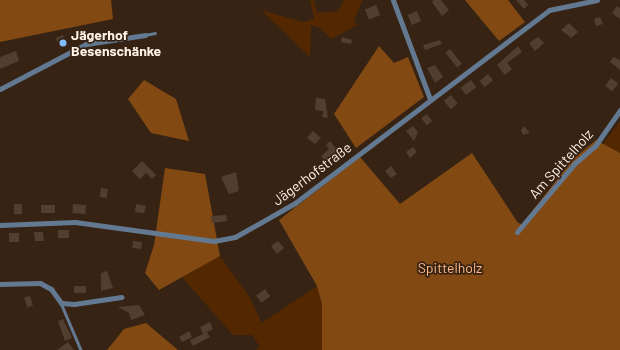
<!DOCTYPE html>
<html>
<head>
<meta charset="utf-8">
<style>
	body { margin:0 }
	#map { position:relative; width:620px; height:350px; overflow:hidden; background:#362314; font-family:Barlow,sans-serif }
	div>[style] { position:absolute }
	.green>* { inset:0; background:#532800 }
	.forest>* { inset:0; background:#834912 }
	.building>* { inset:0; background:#523e2f; transform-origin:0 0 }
	.lane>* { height:2.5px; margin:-1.25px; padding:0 1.25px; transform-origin:1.25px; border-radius:1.25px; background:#627991 }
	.street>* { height:5px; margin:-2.5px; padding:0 2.5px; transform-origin:2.5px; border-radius:2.5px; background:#627991 }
	.dots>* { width:11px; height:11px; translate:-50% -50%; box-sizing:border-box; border:2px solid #362314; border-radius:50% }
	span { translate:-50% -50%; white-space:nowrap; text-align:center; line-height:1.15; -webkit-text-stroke:3.5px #362314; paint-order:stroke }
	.poi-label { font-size:14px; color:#fff2e8; font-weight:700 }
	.left { translate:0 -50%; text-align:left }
	.street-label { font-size:14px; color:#fff2e8 }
	.park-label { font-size:14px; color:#ffb884 }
</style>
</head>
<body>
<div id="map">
	<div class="green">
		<i style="clip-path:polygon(310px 0,314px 0,317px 13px,338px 11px,344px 0,362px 0,354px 21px,357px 25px,332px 39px,320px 28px,311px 25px,310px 57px,261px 10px,303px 22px,314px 19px)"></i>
		<i style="clip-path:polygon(620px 121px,620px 153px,603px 144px)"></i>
		<i style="clip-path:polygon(220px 256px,250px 298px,262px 323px,317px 286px,322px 304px,322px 350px,256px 350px,260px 347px,252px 335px,233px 335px,182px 277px)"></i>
	</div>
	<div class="forest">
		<i style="clip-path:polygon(0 0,111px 0,113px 19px,0 42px)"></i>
		<i style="clip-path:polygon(465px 0,508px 0,525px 22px,499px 41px)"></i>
		<i style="clip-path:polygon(379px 46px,394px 63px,408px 57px,424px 97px,356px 148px,334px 114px)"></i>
		<i style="clip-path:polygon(144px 80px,176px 99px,189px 141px,151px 133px,128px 99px)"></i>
		<i style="clip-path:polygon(596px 140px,620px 153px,620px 350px,322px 350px,322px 304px,317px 286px,279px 220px,360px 157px,400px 204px,472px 153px,518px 223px,522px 224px,574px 158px)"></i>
		<i style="clip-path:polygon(165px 168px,205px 174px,220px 256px,159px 290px,145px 273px,154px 245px)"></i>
		<i style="clip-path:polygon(146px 323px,178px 350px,107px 350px,124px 329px)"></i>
	</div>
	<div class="building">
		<i style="clip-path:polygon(434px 0,441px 0,449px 10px,442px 16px,432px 2px)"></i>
		<i style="clip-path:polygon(516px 0,524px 0,528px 5px,524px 9px)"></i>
		<i style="left:376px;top:5px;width:11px;height:12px;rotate:68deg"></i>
		<i style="clip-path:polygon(617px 6px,620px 8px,620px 19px,612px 13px)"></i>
		<i style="left:417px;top:11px;width:11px;height:10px;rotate:68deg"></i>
		<i style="clip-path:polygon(600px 17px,603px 24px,596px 26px,594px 19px)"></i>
		<i style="clip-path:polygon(569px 23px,578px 32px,571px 38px,561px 30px)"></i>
		<i style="left:63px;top:35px;width:11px;height:8px;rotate:68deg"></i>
		<i style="clip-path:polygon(342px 37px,352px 40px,351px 44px,341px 42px)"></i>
		<i style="clip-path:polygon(538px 37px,544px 43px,535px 51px,529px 43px)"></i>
		<i style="clip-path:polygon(440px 40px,442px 44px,425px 50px,423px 45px)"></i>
		<i style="clip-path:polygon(518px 46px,522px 52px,507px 63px,512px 69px,505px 75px,497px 65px)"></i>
		<i style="left:450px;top:49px;width:19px;height:6px;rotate:51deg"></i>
		<i style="clip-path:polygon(16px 51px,19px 61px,0 69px,0 57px)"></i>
		<i style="clip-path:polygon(613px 57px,620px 60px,620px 70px,610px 62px)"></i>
		<i style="clip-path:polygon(435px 65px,443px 77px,435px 83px,427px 68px)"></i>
		<i style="left:488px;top:74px;width:8px;height:11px;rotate:50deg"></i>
		<i style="left:611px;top:78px;width:9px;height:10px;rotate:36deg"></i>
		<i style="left:471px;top:80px;width:9px;height:13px;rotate:54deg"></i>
		<i style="left:451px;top:95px;width:11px;height:9px;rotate:52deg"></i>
		<i style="clip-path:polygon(316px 98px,325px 99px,328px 118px,322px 117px,323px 111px,315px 110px)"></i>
		<i style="left:427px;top:114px;width:9px;height:7px;rotate:54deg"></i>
		<i style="clip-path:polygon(413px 126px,418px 132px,414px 141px,406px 131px)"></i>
		<i style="clip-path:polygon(524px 126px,530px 133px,523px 135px,521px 130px)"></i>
		<i style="clip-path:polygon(313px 131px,321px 138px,315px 144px,307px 138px)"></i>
		<i style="clip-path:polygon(330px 141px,337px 150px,327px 163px,321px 156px,329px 149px,326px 145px)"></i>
		<i style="clip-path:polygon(413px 147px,417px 152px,410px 158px,406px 152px)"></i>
		<i style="clip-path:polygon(142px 161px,156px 175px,152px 179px,146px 173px,140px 179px,132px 171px)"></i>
		<i style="clip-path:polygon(391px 166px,397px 174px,391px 178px,385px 171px)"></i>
		<i style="clip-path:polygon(236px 172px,239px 191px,229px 194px,221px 177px)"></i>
		<i style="left:101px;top:188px;width:7px;height:9px;rotate:8deg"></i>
		<i style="left:14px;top:204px;width:8px;height:10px"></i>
		<i style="left:73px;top:204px;width:13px;height:9px;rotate:4deg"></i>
		<i style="clip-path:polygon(136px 204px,146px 206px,144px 213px,135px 212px)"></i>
		<i style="left:41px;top:205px;width:14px;height:8px"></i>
		<i style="clip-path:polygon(226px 215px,227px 221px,212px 223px,211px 216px)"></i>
		<i style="left:58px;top:230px;width:11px;height:8px"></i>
		<i style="clip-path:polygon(34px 232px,43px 232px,44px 241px,35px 241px)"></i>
		<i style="left:9px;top:233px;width:10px;height:9px"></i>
		<i style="left:133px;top:241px;width:9px;height:7px;rotate:6deg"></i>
		<i style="clip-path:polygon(278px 241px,284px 248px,277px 254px,271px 246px)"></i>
		<i style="clip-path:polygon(107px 271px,113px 288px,101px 291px,101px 273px)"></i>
		<i style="left:86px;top:286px;width:7px;height:12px;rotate:90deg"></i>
		<i style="left:265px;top:289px;width:9px;height:11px;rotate:54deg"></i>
		<i style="left:30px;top:296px;width:10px;height:6px;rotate:73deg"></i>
		<i style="clip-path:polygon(139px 305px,145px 315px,131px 320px,129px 313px,118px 307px)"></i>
		<i style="clip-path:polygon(63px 319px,72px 338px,65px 341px,58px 321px)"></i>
		<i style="clip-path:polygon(210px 322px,213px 329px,207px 332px,210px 337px,193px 346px,190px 340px,203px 334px,200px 327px)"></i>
		<i style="clip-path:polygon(189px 331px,192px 337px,182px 342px,179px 337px)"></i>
		<i style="clip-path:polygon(68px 342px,74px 350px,57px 350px)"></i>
	</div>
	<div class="lane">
		<i style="left:145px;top:35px;width:10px;rotate:-11deg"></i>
		<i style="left:61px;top:303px;width:51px;rotate:66.9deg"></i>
	</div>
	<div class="street">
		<i style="left:393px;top:0;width:106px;rotate:69.5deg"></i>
		<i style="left:0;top:89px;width:97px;rotate:-27.6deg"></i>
		<i style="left:86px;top:44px;width:60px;rotate:-8.7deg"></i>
		<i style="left:0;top:225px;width:75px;rotate:-2.3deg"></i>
		<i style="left:75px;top:222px;width:140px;rotate:7.8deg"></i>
		<i style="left:214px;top:241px;width:21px;rotate:-11deg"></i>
		<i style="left:235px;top:237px;width:69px;rotate:-29.5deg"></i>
		<i style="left:295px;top:203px;width:319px;rotate:-37.2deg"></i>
		<i style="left:549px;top:10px;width:49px;rotate:-11.8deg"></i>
		<i style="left:517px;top:232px;width:89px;rotate:-50deg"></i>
		<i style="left:574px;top:164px;width:28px;rotate:-41deg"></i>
		<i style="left:595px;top:146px;width:44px;rotate:-55.2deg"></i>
		<i style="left:0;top:284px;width:40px;rotate:-1.4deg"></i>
		<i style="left:40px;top:283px;width:13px;rotate:29deg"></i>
		<i style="left:51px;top:289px;width:17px;rotate:54deg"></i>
		<i style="left:61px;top:303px;width:13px;rotate:4deg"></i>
		<i style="left:74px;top:304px;width:48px;rotate:-8.5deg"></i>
	</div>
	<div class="dots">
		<i style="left:63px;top:43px;background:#81bcfa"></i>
	</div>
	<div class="poi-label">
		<span class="left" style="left:71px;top:43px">Jägerhof<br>Besenschänke</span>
	</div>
	<div class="street-label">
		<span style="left:561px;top:164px;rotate:-48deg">Am Spittelholz</span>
		<span style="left:312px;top:174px;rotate:-37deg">Jägerhofstraße</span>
	</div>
	<div class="park-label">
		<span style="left:450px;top:268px">Spittelholz</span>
	</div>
</div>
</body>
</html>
